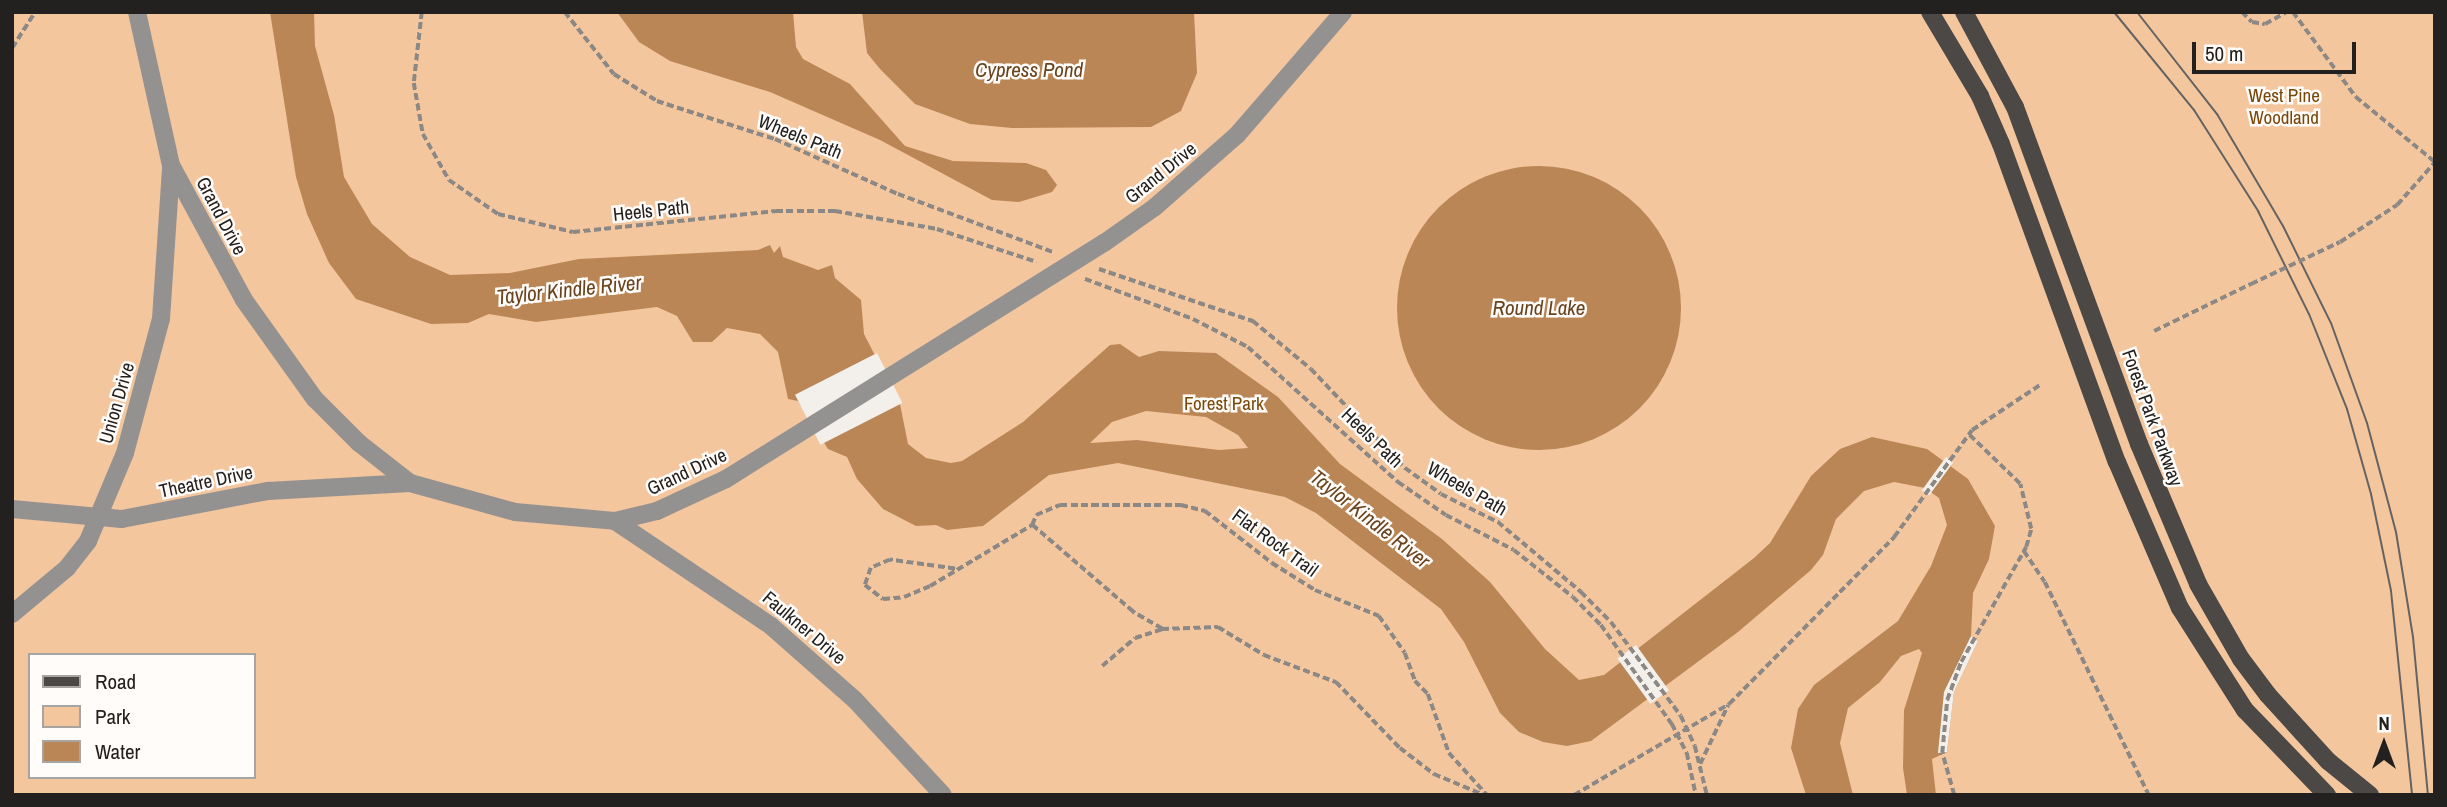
<!DOCTYPE html>
<html>
<head>
<meta charset="utf-8">
<style>
	body { margin:0 }
	#map { position:relative; width:2447px; height:807px; overflow:hidden; background:#f3efeb; font-family:"Archivo Narrow",sans-serif }
	div>[style] { position:absolute }
	.green>* { inset:0; background:#f4c69e }
	.water>* { inset:0; background:#bb8655 }
	.round { border-radius:50% }
	.pier>* { inset:0; background:#f3efeb; transform-origin:0 0 }
	.path>* { height:3.5px; margin-top:-1.75px; transform-origin:0; background:repeating-linear-gradient(90deg,#8b8885 0 7px,transparent 0 10.5px) }
	.minor>* { height:18px; margin:-9px; padding:0 9px; transform-origin:9px; border-radius:9px; background:#949291 }
	.primary>* { height:18px; margin:-9px; padding:0 9px; transform-origin:9px; border-radius:9px; background:#4b4846 }
	.tram>* { height:2px; margin:-1px; padding:0 1px; transform-origin:1px; border-radius:1px; background:#656361 }
	.path-bridge>* { height:3.5px; margin-top:-1.75px; transform-origin:0; background:repeating-linear-gradient(90deg,#8b8885 0 7px,transparent 0 10.5px) }
	span { translate:-50% -50%; white-space:nowrap; text-align:center; line-height:1.15; -webkit-text-stroke:5px #fffcfa; paint-order:stroke }
	.park-label { font-size:19px; color:#7a4709 }
	.street-label { font-size:19px; color:#22211f }
	.water-label { font-size:21px; color:#69431e; font-style:italic }
	.frame { position:absolute; inset:0; border:14px solid #22211f; pointer-events:none }
	.legend { position:absolute; left:28px; top:653px; width:228px; height:126px; box-sizing:border-box; background:#fffcfa; border:2px solid #a7a4a2; margin:0; padding:9px 12px; list-style:none; font-size:21px; color:#22211f }
	.legend li { display:flex; align-items:center; gap:14px; height:35px }
	.legend b { width:35px; border:2px solid #a7a4a2 }
	.north { position:absolute; left:2349px; top:709px; width:70px; height:70px; -webkit-text-stroke:5px #fffcfa; paint-order:stroke; rotate:0deg; font-size:19px; font-weight:700; line-height:28px; text-align:center; color:#22211f }
	.north::after { content:''; display:block; margin:auto; width:24px; height:32px; background:#22211f; clip-path:polygon(50% 0,100% 100%,50% 72%,0 100%) }
	.scale { position:absolute; left:2192px; top:42px; width:164px; height:32px; box-sizing:border-box; border:4px solid #22211f; border-top:0; padding-left:9px; font-size:21px; line-height:24px; white-space:nowrap; color:#22211f; -webkit-text-stroke:5px #fffcfa; paint-order:stroke }
</style>
</head>
<body>
<div id="map">
	<div class="green">
		<i style="clip-path:polygon(evenodd,12px 12px,2435px 12px,2435px 795px,12px 795px,12px 12px,30px 655px,254px 655px,254px 777px,30px 777px,30px 655px)"></i>
	</div>
	<div class="water">
		<i style="clip-path:polygon(evenodd,270px 12px,314px 12px,315px 46px,334px 115px,344px 177px,372px 224px,410px 257px,450px 275px,510px 273px,579px 259px,758px 250px,770px 245px,774px 253px,780px 246px,783px 257px,818px 270px,832px 265px,835px 278px,861px 300px,864px 334px,900px 404px,908px 444px,926px 458px,951px 463px,962px 461px,1023px 422px,1110px 345px,1120px 344px,1139px 357px,1159px 351px,1216px 353px,1278px 397px,1340px 464px,1442px 539px,1490px 582px,1545px 649px,1579px 680px,1604px 675px,1754px 558px,1770px 543px,1811px 476px,1840px 449px,1872px 437px,1927px 449px,1968px 479px,1995px 526px,1989px 559px,1973px 593px,1971px 636px,1978px 641px,1954px 692px,1947px 752px,1932px 759px,1936px 795px,1907px 795px,1903px 768px,1904px 710px,1922px 653px,1919px 649px,1901px 656px,1880px 682px,1848px 708px,1840px 743px,1853px 795px,1806px 795px,1791px 748px,1798px 709px,1814px 685px,1898px 621px,1931px 566px,1947px 525px,1939px 498px,1925px 488px,1894px 482px,1864px 491px,1836px 519px,1823px 555px,1811px 570px,1738px 632px,1591px 741px,1567px 746px,1543px 742px,1519px 732px,1500px 713px,1464px 642px,1441px 609px,1316px 513px,1285px 497px,1118px 463px,1049px 475px,983px 526px,947px 530px,936px 525px,916px 526px,883px 509px,857px 479px,847px 457px,828px 449px,798px 401px,788px 399px,778px 352px,760px 334px,727px 328px,712px 342px,693px 342px,677px 316px,657px 307px,536px 322px,489px 314px,468px 323px,431px 324px,356px 299px,329px 263px,307px 214px,296px 177px,270px 12px,1146px 411px,1206px 417px,1238px 435px,1248px 448px,1219px 450px,1137px 440px,1090px 443px,1112px 422px,1146px 411px)"></i>
		<i style="clip-path:polygon(617px 12px,793px 12px,796px 47px,803px 59px,850px 84px,905px 146px,953px 161px,1026px 163px,1046px 170px,1057px 185px,1052px 192px,1019px 202px,992px 200px,880px 140px,770px 92px,670px 61px,639px 42px)"></i>
		<i style="clip-path:polygon(862px 12px,1194px 12px,1197px 73px,1181px 111px,1151px 127px,1012px 128px,970px 124px,915px 104px,880px 69px,867px 53px)"></i>
		<i class="round" style="left:1397px;top:166px;width:284px;height:284px"></i>
	</div>
	<div class="pier">
		<i style="left:877px;top:353px;width:56px;height:92px;rotate:63deg"></i>
		<i style="left:1946px;top:457px;width:9px;height:41px;rotate:36deg"></i>
		<i style="clip-path:polygon(1971px 636px,1978px 641px,1954px 692px,1947px 752px,1938px 753px,1944px 692px)"></i>
		<i style="left:1636px;top:645px;width:56px;height:23px;rotate:54deg"></i>
	</div>
	<div class="path">
		<i style="left:422px;top:12px;width:71px;rotate:96.4deg"></i>
		<i style="left:414px;top:83px;width:52px;rotate:80deg"></i>
		<i style="left:423px;top:134px;width:53px;rotate:60.5deg"></i>
		<i style="left:449px;top:180px;width:60px;rotate:34.8deg"></i>
		<i style="left:498px;top:214px;width:77px;rotate:13.5deg"></i>
		<i style="left:573px;top:232px;width:204px;rotate:-5.9deg"></i>
		<i style="left:776px;top:211px;width:59px"></i>
		<i style="left:835px;top:211px;width:104px;rotate:10deg"></i>
		<i style="left:937px;top:229px;width:105px;rotate:18.3deg"></i>
		<i style="left:565px;top:12px;width:79px;rotate:51.7deg"></i>
		<i style="left:614px;top:74px;width:51px;rotate:32.1deg"></i>
		<i style="left:657px;top:101px;width:124px;rotate:17.9deg"></i>
		<i style="left:775px;top:139px;width:135px;rotate:24.1deg"></i>
		<i style="left:898px;top:194px;width:165px;rotate:20.5deg"></i>
		<i style="left:2242px;top:12px;width:14px;rotate:45deg"></i>
		<i style="left:2252px;top:22px;width:13px;rotate:9deg"></i>
		<i style="left:2265px;top:24px;width:25px;rotate:-29deg"></i>
		<i style="left:2293px;top:12px;width:106px;rotate:53.5deg"></i>
		<i style="left:2356px;top:97px;width:102px;rotate:39.4deg"></i>
		<i style="left:12px;top:48px;width:43px;rotate:-57.4deg"></i>
		<i style="left:2340px;top:242px;width:68px;rotate:-33deg"></i>
		<i style="left:2397px;top:205px;width:57px;rotate:-48.5deg"></i>
		<i style="left:1099px;top:269px;width:163px;rotate:18.7deg"></i>
		<i style="left:1253px;top:321px;width:75px;rotate:39.6deg"></i>
		<i style="left:1311px;top:369px;width:137px;rotate:46.5deg"></i>
		<i style="left:1405px;top:468px;width:44px;rotate:35.8deg"></i>
		<i style="left:1441px;top:494px;width:64px;rotate:26.2deg"></i>
		<i style="left:1498px;top:522px;width:109px;rotate:40.1deg"></i>
		<i style="left:1581px;top:592px;width:42px;rotate:45deg"></i>
		<i style="left:1611px;top:622px;width:117px;rotate:53.3deg"></i>
		<i style="left:1681px;top:716px;width:33px;rotate:65deg"></i>
		<i style="left:1695px;top:746px;width:50px;rotate:76.2deg"></i>
		<i style="left:1085px;top:279px;width:115px;rotate:20.3deg"></i>
		<i style="left:1193px;top:319px;width:62px;rotate:27deg"></i>
		<i style="left:1248px;top:347px;width:202px;rotate:42deg"></i>
		<i style="left:1398px;top:482px;width:58px;rotate:34.5deg"></i>
		<i style="left:1446px;top:515px;width:76px;rotate:27.2deg"></i>
		<i style="left:1514px;top:550px;width:75px;rotate:38.5deg"></i>
		<i style="left:1573px;top:597px;width:40px;rotate:45deg"></i>
		<i style="left:1601px;top:625px;width:122px;rotate:54.4deg"></i>
		<i style="left:1672px;top:724px;width:33px;rotate:63deg"></i>
		<i style="left:1687px;top:753px;width:43px;rotate:77.9deg"></i>
		<i style="left:2154px;top:331px;width:108px;rotate:-25.9deg"></i>
		<i style="left:2024px;top:551px;width:37px;rotate:56deg"></i>
		<i style="left:2045px;top:582px;width:237px;rotate:64deg"></i>
		<i style="left:955px;top:569px;width:66px;rotate:-172.1deg"></i>
		<i style="left:890px;top:560px;width:21px;rotate:157deg"></i>
		<i style="left:871px;top:568px;width:18px;rotate:109deg"></i>
		<i style="left:865px;top:585px;width:23px;rotate:38deg"></i>
		<i style="left:883px;top:599px;width:21px;rotate:-5deg"></i>
		<i style="left:904px;top:597px;width:28px;rotate:-23deg"></i>
		<i style="left:930px;top:586px;width:119px;rotate:-30.9deg"></i>
		<i style="left:1162px;top:629px;width:34px;rotate:-150deg"></i>
		<i style="left:1133px;top:612px;width:133px;rotate:-139.3deg"></i>
		<i style="left:1032px;top:525px;width:11px;rotate:-68deg"></i>
		<i style="left:1036px;top:515px;width:26px;rotate:-23deg"></i>
		<i style="left:1060px;top:505px;width:121px"></i>
		<i style="left:1181px;top:505px;width:25px;rotate:14deg"></i>
		<i style="left:1205px;top:511px;width:85px;rotate:37.8deg"></i>
		<i style="left:1272px;top:563px;width:51px;rotate:32.1deg"></i>
		<i style="left:1315px;top:590px;width:69px;rotate:22.1deg"></i>
		<i style="left:1379px;top:616px;width:45px;rotate:54.9deg"></i>
		<i style="left:1405px;top:653px;width:30px;rotate:70deg"></i>
		<i style="left:1415px;top:681px;width:18px;rotate:45deg"></i>
		<i style="left:1428px;top:694px;width:63px;rotate:70.4deg"></i>
		<i style="left:1449px;top:753px;width:57px;rotate:47.9deg"></i>
		<i style="left:1102px;top:666px;width:43px;rotate:-40.3deg"></i>
		<i style="left:1135px;top:638px;width:28px;rotate:-18deg"></i>
		<i style="left:1162px;top:629px;width:56px;rotate:-2deg"></i>
		<i style="left:1218px;top:627px;width:54px;rotate:31.3deg"></i>
		<i style="left:1264px;top:655px;width:77px;rotate:20.6deg"></i>
		<i style="left:1336px;top:682px;width:92px;rotate:45.9deg"></i>
		<i style="left:1400px;top:748px;width:43px;rotate:37.4deg"></i>
		<i style="left:1434px;top:774px;width:54px;rotate:22.8deg"></i>
		<i style="left:1700px;top:764px;width:65px;rotate:-64.6deg"></i>
		<i style="left:1574px;top:795px;width:180px;rotate:-30.4deg"></i>
		<i style="left:1729px;top:704px;width:235px;rotate:-45.3deg"></i>
		<i style="left:1894px;top:537px;width:132px;rotate:-53.9deg"></i>
		<i style="left:1972px;top:430px;width:82px;rotate:-33.5deg"></i>
		<i style="left:1954px;top:795px;width:44px;rotate:-105.9deg"></i>
		<i style="left:1942px;top:753px;width:53px;rotate:-84.6deg"></i>
		<i style="left:1947px;top:700px;width:40px;rotate:-69.8deg"></i>
		<i style="left:1961px;top:662px;width:132px;rotate:-60.5deg"></i>
		<i style="left:2026px;top:547px;width:19px;rotate:-74deg"></i>
		<i style="left:2031px;top:529px;width:46px;rotate:-103.7deg"></i>
		<i style="left:2020px;top:484px;width:72px;rotate:-136.1deg"></i>
	</div>
	<div class="minor">
		<i style="left:137px;top:12px;width:157px;rotate:77.5deg"></i>
		<i style="left:171px;top:165px;width:153px;rotate:61.6deg"></i>
		<i style="left:244px;top:300px;width:122px;rotate:54.4deg"></i>
		<i style="left:315px;top:399px;width:62px;rotate:45deg"></i>
		<i style="left:359px;top:443px;width:65px;rotate:38.1deg"></i>
		<i style="left:410px;top:483px;width:109px;rotate:15.4deg"></i>
		<i style="left:515px;top:512px;width:100px;rotate:5.1deg"></i>
		<i style="left:615px;top:521px;width:43px;rotate:-13.4deg"></i>
		<i style="left:657px;top:511px;width:76px;rotate:-24.9deg"></i>
		<i style="left:726px;top:479px;width:446px;rotate:-32deg"></i>
		<i style="left:1104px;top:243px;width:62px;rotate:-35.2deg"></i>
		<i style="left:1155px;top:207px;width:109px;rotate:-41.3deg"></i>
		<i style="left:1237px;top:135px;width:162px;rotate:-49.2deg"></i>
		<i style="left:12px;top:509px;width:110px;rotate:5.2deg"></i>
		<i style="left:122px;top:519px;width:149px;rotate:-10.9deg"></i>
		<i style="left:268px;top:491px;width:142px;rotate:-3.2deg"></i>
		<i style="left:615px;top:521px;width:188px;rotate:33.9deg"></i>
		<i style="left:771px;top:626px;width:112px;rotate:41.4deg"></i>
		<i style="left:855px;top:700px;width:129px;rotate:47.2deg"></i>
		<i style="left:12px;top:614px;width:72px;rotate:-39.9deg"></i>
		<i style="left:67px;top:568px;width:34px;rotate:-52deg"></i>
		<i style="left:88px;top:541px;width:95px;rotate:-67.2deg"></i>
		<i style="left:125px;top:453px;width:139px;rotate:-75deg"></i>
		<i style="left:161px;top:319px;width:150px;rotate:-86.2deg"></i>
	</div>
	<div class="primary">
		<i style="left:1930px;top:12px;width:98px;rotate:59.2deg"></i>
		<i style="left:1980px;top:96px;width:52px;rotate:66.4deg"></i>
		<i style="left:2001px;top:144px;width:338px;rotate:70deg"></i>
		<i style="left:2117px;top:462px;width:159px;rotate:66.7deg"></i>
		<i style="left:2180px;top:608px;width:121px;rotate:57.5deg"></i>
		<i style="left:2245px;top:710px;width:118px;rotate:46deg"></i>
		<i style="left:1964px;top:12px;width:108px;rotate:61.8deg"></i>
		<i style="left:2015px;top:107px;width:359px;rotate:69.8deg"></i>
		<i style="left:2139px;top:444px;width:152px;rotate:67.1deg"></i>
		<i style="left:2198px;top:584px;width:86px;rotate:60.2deg"></i>
		<i style="left:2241px;top:659px;width:45px;rotate:53.1deg"></i>
		<i style="left:2268px;top:695px;width:89px;rotate:47.7deg"></i>
		<i style="left:2328px;top:761px;width:54px;rotate:39deg"></i>
	</div>
	<div class="tram">
		<i style="left:2114px;top:12px;width:127px;rotate:50.8deg"></i>
		<i style="left:2194px;top:110px;width:120px;rotate:57.6deg"></i>
		<i style="left:2258px;top:211px;width:115px;rotate:63.7deg"></i>
		<i style="left:2309px;top:314px;width:102px;rotate:68.2deg"></i>
		<i style="left:2347px;top:409px;width:88px;rotate:74.2deg"></i>
		<i style="left:2371px;top:494px;width:99px;rotate:78.3deg"></i>
		<i style="left:2391px;top:591px;width:205px;rotate:84.1deg"></i>
		<i style="left:2137px;top:12px;width:130px;rotate:51.9deg"></i>
		<i style="left:2217px;top:114px;width:130px;rotate:59.5deg"></i>
		<i style="left:2283px;top:226px;width:108px;rotate:63.7deg"></i>
		<i style="left:2331px;top:323px;width:106px;rotate:70.2deg"></i>
		<i style="left:2367px;top:423px;width:113px;rotate:75.1deg"></i>
		<i style="left:2396px;top:532px;width:106px;rotate:80.8deg"></i>
		<i style="left:2413px;top:637px;width:159px;rotate:84.6deg"></i>
	</div>
	<div class="path-bridge">
		<i style="left:2251px;top:284px;width:98px;rotate:-25.3deg"></i>
	</div>
	<div class="park-label">
		<span style="left:2284px;top:107px">West Pine<br>Woodland</span>
		<span style="left:1224px;top:404px">Forest Park</span>
	</div>
	<div class="street-label">
		<span style="left:800px;top:137px;rotate:22deg">Wheels Path</span>
		<span style="left:1161px;top:173px;rotate:-39deg">Grand Drive</span>
		<span style="left:651px;top:211px;rotate:-6deg">Heels Path</span>
		<span style="left:221px;top:216px;rotate:62deg">Grand Drive</span>
		<span style="left:117px;top:403px;rotate:-74deg">Union Drive</span>
		<span style="left:2152px;top:418px;rotate:70deg">Forest Park Parkway</span>
		<span style="left:1372px;top:438px;rotate:44deg">Heels Path</span>
		<span style="left:687px;top:472px;rotate:-25deg">Grand Drive</span>
		<span style="left:206px;top:482px;rotate:-12deg">Theatre Drive</span>
		<span style="left:1467px;top:489px;rotate:30deg">Wheels Path</span>
		<span style="left:1275px;top:543px;rotate:36deg">Flat Rock Trail</span>
		<span style="left:804px;top:628px;rotate:40deg">Faulkner Drive</span>
	</div>
	<div class="water-label">
		<span style="left:1029px;top:70px">Cypress Pond</span>
		<span style="left:569px;top:290px;rotate:-6deg">Taylor Kindle River</span>
		<span style="left:1539px;top:308px">Round Lake</span>
		<span style="left:1370px;top:519px;rotate:38deg">Taylor Kindle River</span>
	</div>
	<div class="frame"></div>
	<ul class="legend">
	<li><b style="height:9px;background:#4b4846"></b>Road</li>
	<li><b style="height:19px;background:#f4c69e"></b>Park</li>
	<li><b style="height:19px;background:#bb8655"></b>Water</li>
	</ul>
	<div class="north">N</div>
	<div class="scale">50 m</div>
</div>
</body>
</html>
